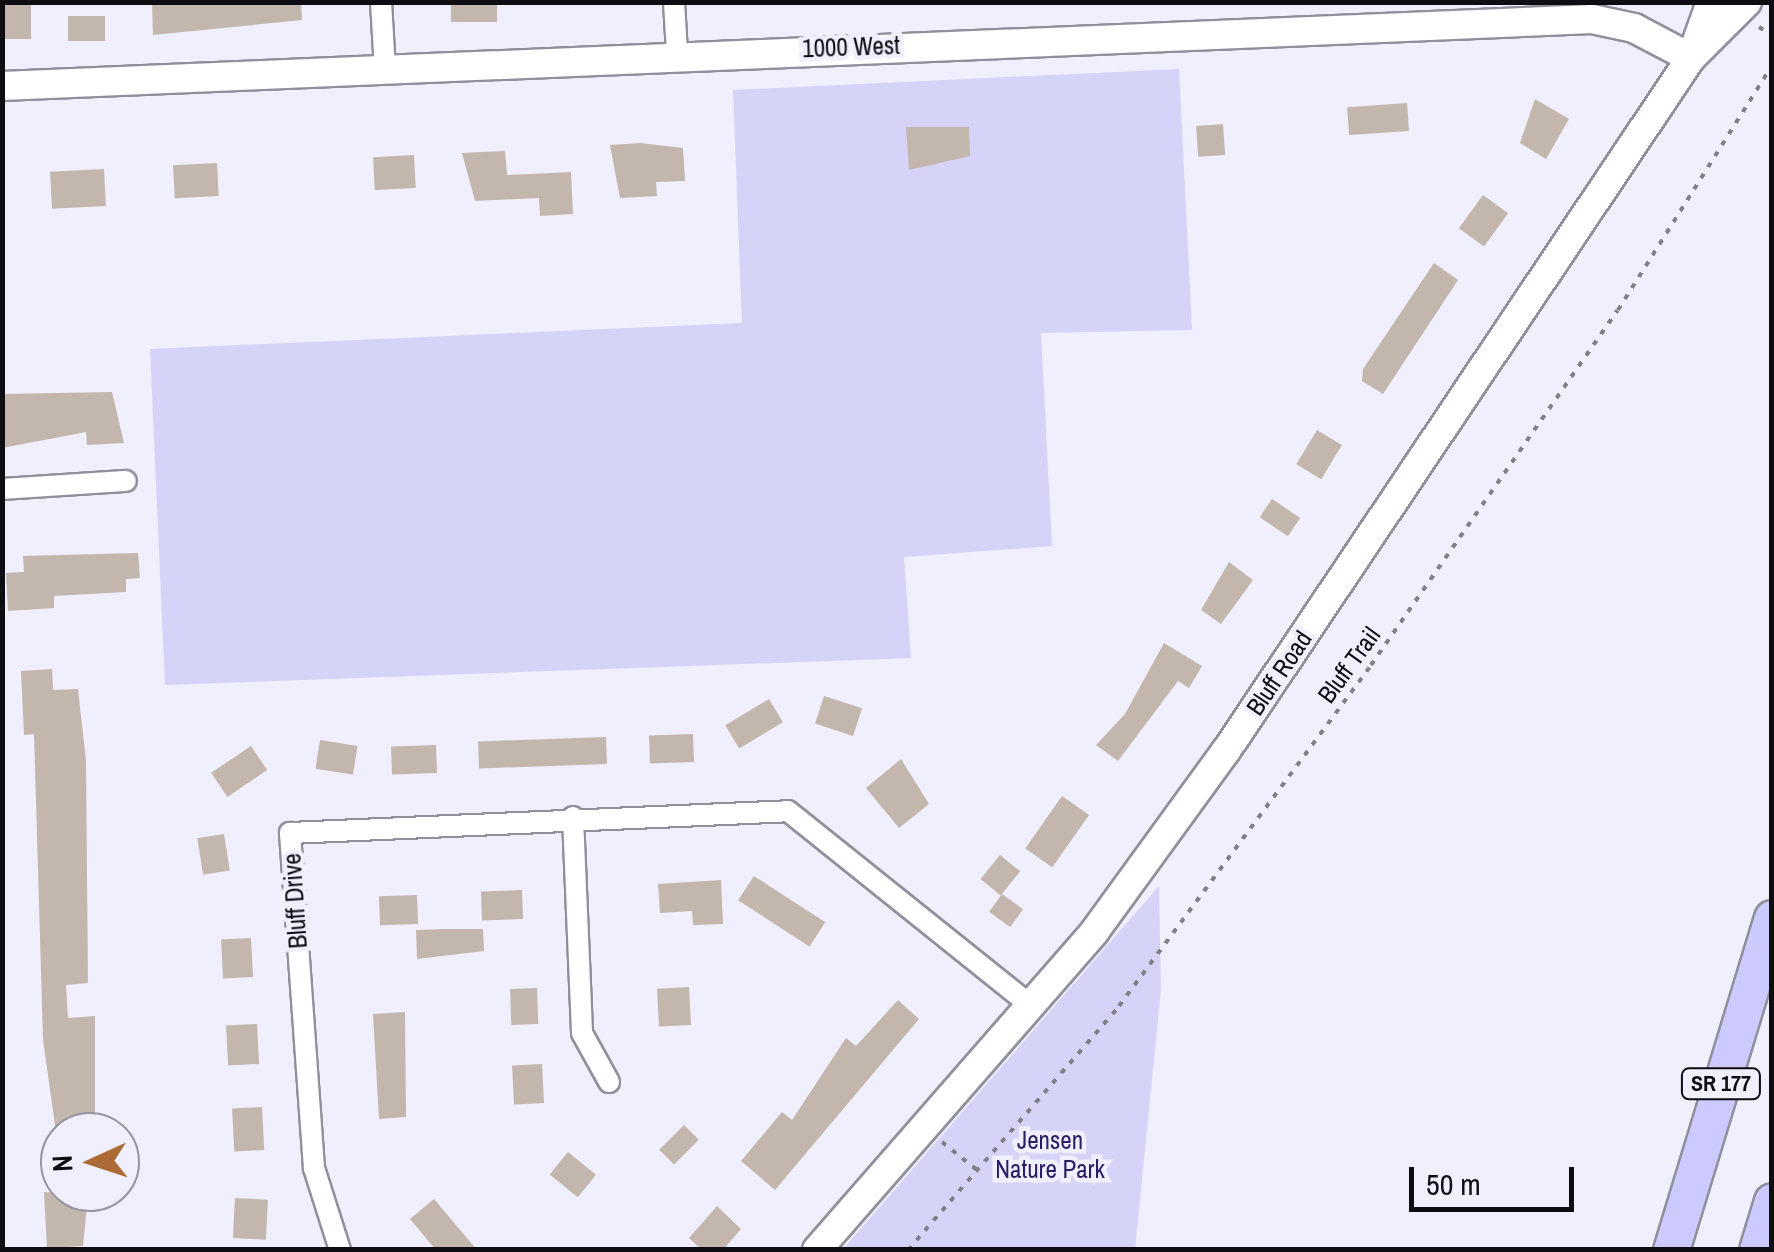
<!DOCTYPE html>
<html>
<head>
<meta charset="utf-8">
<style>
	body { margin:0 }
	#map { position:relative; width:1774px; height:1252px; overflow:hidden; background:#efeffd; font-family:"Archivo Narrow",sans-serif }
	div>[style] { position:absolute }
	.green>* { inset:0; background:#d5d4f8 }
	.building>* { inset:0; background:#c2b6ad; transform-origin:0 0 }
	.path>* { height:4px; margin-top:-2px; transform-origin:0; background:repeating-linear-gradient(90deg,#807f89 0 5px,transparent 0 13px) }
	.roads { filter:drop-shadow(2px 0 #90909c) drop-shadow(-2px 0 #90909c) drop-shadow(0 2px #90909c) drop-shadow(0 -2px #90909c) }
	.street>* { height:20px; margin:-10px; padding:0 10px; transform-origin:10px; border-radius:10px; background:#fff }
	.secondary>* { height:28px; margin:-14px; padding:0 14px; transform-origin:14px; border-radius:14px; background:#fff }
	.highway>* { height:35px; margin:-17.5px; padding:0 17.5px; transform-origin:17.5px; border-radius:17.5px; background:#cdcaff }
	span { translate:-50% -50%; white-space:nowrap; text-align:center; line-height:1.15; -webkit-text-stroke:9px #efeffd; paint-order:stroke }
	.shield-label span { padding:2px 8px; background:#efeffd; border:2px solid; border-radius:8px; -webkit-text-stroke-width:0 }
	.shield-label { font-size:22px; color:#0e0d12; font-weight:700 }
	.street-label { font-size:25px; color:#0e0d12 }
	.park-label { font-size:25px; color:#2c1c64 }
	.frame { position:absolute; inset:0; border:5px solid #0e0d12; pointer-events:none }
	.north { position:absolute; left:40px; top:1112px; width:100px; height:100px; box-sizing:border-box; background:#efeffd; border:2px solid #95959f; border-radius:50%; rotate:267deg; font-size:28px; font-weight:700; line-height:40px; text-align:center; color:#0e0d12 }
	.north::after { content:''; display:block; margin:auto; width:35px; height:45px; background:#ac6b36; clip-path:polygon(50% 0,100% 100%,50% 72%,0 100%) }
	.scale { position:absolute; left:1409px; top:1167px; width:165px; height:45px; box-sizing:border-box; border:5px solid #0e0d12; border-top:0; padding-left:12px; font-size:30px; line-height:35px; white-space:nowrap; color:#0e0d12; -webkit-text-stroke:8px #efeffd; paint-order:stroke }
</style>
</head>
<body>
<div id="map">
	<div class="green">
		<i style="clip-path:polygon(1179px 69px,1192px 330px,1041px 333px,1052px 546px,904px 557px,911px 658px,165px 685px,150px 349px,742px 323px,733px 90px)"></i>
		<i style="clip-path:polygon(1159px 886px,1161px 989px,1135px 1249px,843px 1249px)"></i>
	</div>
	<div class="building">
		<i style="left:5px;top:2px;width:26px;height:37px"></i>
		<i style="clip-path:polygon(152px 2px,301px 2px,302px 20px,153px 35px)"></i>
		<i style="left:451px;top:2px;width:46px;height:20px"></i>
		<i style="left:68px;top:16px;width:37px;height:25px"></i>
		<i style="clip-path:polygon(1535px 99px,1569px 119px,1546px 159px,1520px 143px)"></i>
		<i style="left:1407px;top:103px;width:28px;height:60px;rotate:86deg"></i>
		<i style="left:1223px;top:124px;width:31px;height:27px;rotate:86deg"></i>
		<i style="clip-path:polygon(906px 127px,969px 127px,970px 156px,909px 170px)"></i>
		<i style="clip-path:polygon(640px 143px,683px 148px,685px 181px,656px 182px,657px 196px,620px 198px,610px 145px)"></i>
		<i style="clip-path:polygon(505px 151px,507px 175px,571px 172px,573px 214px,540px 216px,539px 198px,475px 201px,462px 153px)"></i>
		<i style="left:414px;top:155px;width:33px;height:41px;rotate:87deg"></i>
		<i style="left:217px;top:163px;width:33px;height:44px;rotate:87deg"></i>
		<i style="left:104px;top:169px;width:37px;height:54px;rotate:87deg"></i>
		<i style="left:1483px;top:195px;width:31px;height:41px;rotate:36deg"></i>
		<i style="clip-path:polygon(1434px 263px,1458px 280px,1383px 394px,1362px 381px,1363px 369px)"></i>
		<i style="clip-path:polygon(112px 392px,124px 443px,87px 445px,86px 432px,2px 448px,2px 394px)"></i>
		<i style="left:1317px;top:430px;width:29px;height:40px;rotate:31deg"></i>
		<i style="left:1272px;top:499px;width:34px;height:22px;rotate:34deg"></i>
		<i style="clip-path:polygon(138px 553px,140px 578px,126px 579px,126px 592px,54px 596px,54px 608px,8px 611px,6px 573px,24px 572px,23px 556px)"></i>
		<i style="clip-path:polygon(1229px 562px,1253px 580px,1221px 624px,1201px 610px)"></i>
		<i style="clip-path:polygon(1164px 643px,1202px 666px,1189px 688px,1178px 681px,1118px 761px,1096px 745px,1125px 714px)"></i>
		<i style="clip-path:polygon(52px 669px,53px 690px,78px 689px,86px 761px,88px 983px,66px 985px,68px 1018px,95px 1016px,95px 1132px,56px 1132px,43px 1040px,34px 734px,24px 735px,21px 671px)"></i>
		<i style="left:824px;top:696px;width:40px;height:29px;rotate:18deg"></i>
		<i style="left:769px;top:699px;width:27px;height:51px;rotate:59deg"></i>
		<i style="left:693px;top:734px;width:28px;height:44px;rotate:88deg"></i>
		<i style="left:606px;top:737px;width:27px;height:128px;rotate:88deg"></i>
		<i style="left:320px;top:740px;width:38px;height:29px;rotate:9deg"></i>
		<i style="left:436px;top:745px;width:28px;height:45px;rotate:88deg"></i>
		<i style="left:251px;top:746px;width:29px;height:48px;rotate:56deg"></i>
		<i style="clip-path:polygon(901px 759px,929px 804px,899px 828px,866px 788px)"></i>
		<i style="left:1062px;top:796px;width:33px;height:64px;rotate:35deg"></i>
		<i style="left:224px;top:834px;width:37px;height:27px;rotate:81deg"></i>
		<i style="left:1000px;top:855px;width:26px;height:31px;rotate:39deg"></i>
		<i style="left:754px;top:876px;width:85px;height:29px;rotate:33deg"></i>
		<i style="clip-path:polygon(721px 880px,723px 924px,693px 925px,692px 911px,660px 913px,658px 884px)"></i>
		<i style="left:522px;top:890px;width:29px;height:41px;rotate:88deg"></i>
		<i style="left:1002px;top:894px;width:26px;height:22px;rotate:36deg"></i>
		<i style="left:417px;top:895px;width:29px;height:38px;rotate:88deg"></i>
		<i style="clip-path:polygon(446px 929px,483px 929px,484px 951px,417px 959px,416px 930px)"></i>
		<i style="left:251px;top:938px;width:39px;height:30px;rotate:87deg"></i>
		<i style="left:689px;top:987px;width:38px;height:32px;rotate:87deg"></i>
		<i style="left:537px;top:988px;width:36px;height:27px;rotate:88deg"></i>
		<i style="clip-path:polygon(898px 1000px,919px 1019px,775px 1190px,741px 1161px,782px 1112px,792px 1120px,846px 1038px,856px 1046px)"></i>
		<i style="clip-path:polygon(405px 1012px,406px 1117px,379px 1119px,373px 1014px)"></i>
		<i style="left:257px;top:1024px;width:40px;height:31px;rotate:87deg"></i>
		<i style="left:542px;top:1064px;width:39px;height:30px;rotate:87deg"></i>
		<i style="left:262px;top:1107px;width:43px;height:30px;rotate:87deg"></i>
		<i style="left:684px;top:1125px;width:21px;height:35px;rotate:45deg"></i>
		<i style="left:568px;top:1152px;width:36px;height:29px;rotate:39deg"></i>
		<i style="clip-path:polygon(44px 1192px,88px 1195px,83px 1246px,47px 1248px)"></i>
		<i style="left:235px;top:1198px;width:33px;height:40px;rotate:3deg"></i>
		<i style="clip-path:polygon(434px 1199px,477px 1250px,436px 1250px,410px 1219px)"></i>
		<i style="clip-path:polygon(717px 1206px,741px 1229px,723px 1250px,702px 1250px,689px 1238px)"></i>
	</div>
	<div class="path">
		<i style="left:1759px;top:27px;width:15px;rotate:32deg"></i>
		<i style="left:942px;top:1142px;width:45px;rotate:38.7deg"></i>
		<i style="left:908px;top:1250px;width:323px;rotate:-49.1deg"></i>
		<i style="left:1119px;top:1006px;width:424px;rotate:-53.5deg"></i>
		<i style="left:1371px;top:665px;width:432px;rotate:-55.2deg"></i>
		<i style="left:1618px;top:310px;width:289px;rotate:-57.8deg"></i>
	</div>
	<div class="roads">
		<div class="street">
			<i style="left:381px;top:2px;width:67px;rotate:86.6deg"></i>
			<i style="left:674px;top:2px;width:51px;rotate:86.6deg"></i>
			<i style="left:2px;top:489px;width:124px;rotate:-3.7deg"></i>
			<i style="left:573px;top:817px;width:216px;rotate:87.6deg"></i>
			<i style="left:582px;top:1033px;width:56px;rotate:61.1deg"></i>
			<i style="left:340px;top:1250px;width:86px;rotate:-107.6deg"></i>
			<i style="left:314px;top:1168px;width:336px;rotate:-94.1deg"></i>
			<i style="left:290px;top:833px;width:498px;rotate:-2.5deg"></i>
			<i style="left:788px;top:811px;width:310px;rotate:38.7deg"></i>
		</div>
		<div class="secondary">
			<i style="left:1691px;top:58px;width:79px;rotate:-45deg"></i>
			<i style="left:2px;top:86px;width:1591px;rotate:-2.41deg"></i>
			<i style="left:1592px;top:19px;width:43px;rotate:12.1deg"></i>
			<i style="left:1634px;top:28px;width:64px;rotate:27.8deg"></i>
			<i style="left:817px;top:1250px;width:423px;rotate:-48.9deg"></i>
			<i style="left:1095px;top:931px;width:223px;rotate:-54deg"></i>
			<i style="left:1226px;top:751px;width:835px;rotate:-56.14deg"></i>
			<i style="left:1691px;top:58px;width:59px;rotate:-70.3deg"></i>
		</div>
		<div class="highway">
			<i style="left:1671px;top:1250px;width:347px;rotate:-73.1deg"></i>
			<i style="left:1757px;top:1250px;width:51px;rotate:-73deg"></i>
		</div>
	</div>
	<div class="shield-label">
		<span style="left:1721px;top:1084px">SR 177</span>
	</div>
	<div class="street-label">
		<span style="left:851px;top:47px;rotate:-2deg">1000 West</span>
		<span style="left:1349px;top:665px;rotate:-54deg">Bluff Trail</span>
		<span style="left:1279px;top:673px;rotate:-56deg">Bluff Road</span>
		<span style="left:295px;top:901px;rotate:-94deg">Bluff Drive</span>
	</div>
	<div class="park-label">
		<span style="left:1050px;top:1155px">Jensen<br>Nature Park</span>
	</div>
	<div class="frame"></div>
	<div class="north">N</div>
	<div class="scale">50 m</div>
</div>
</body>
</html>
